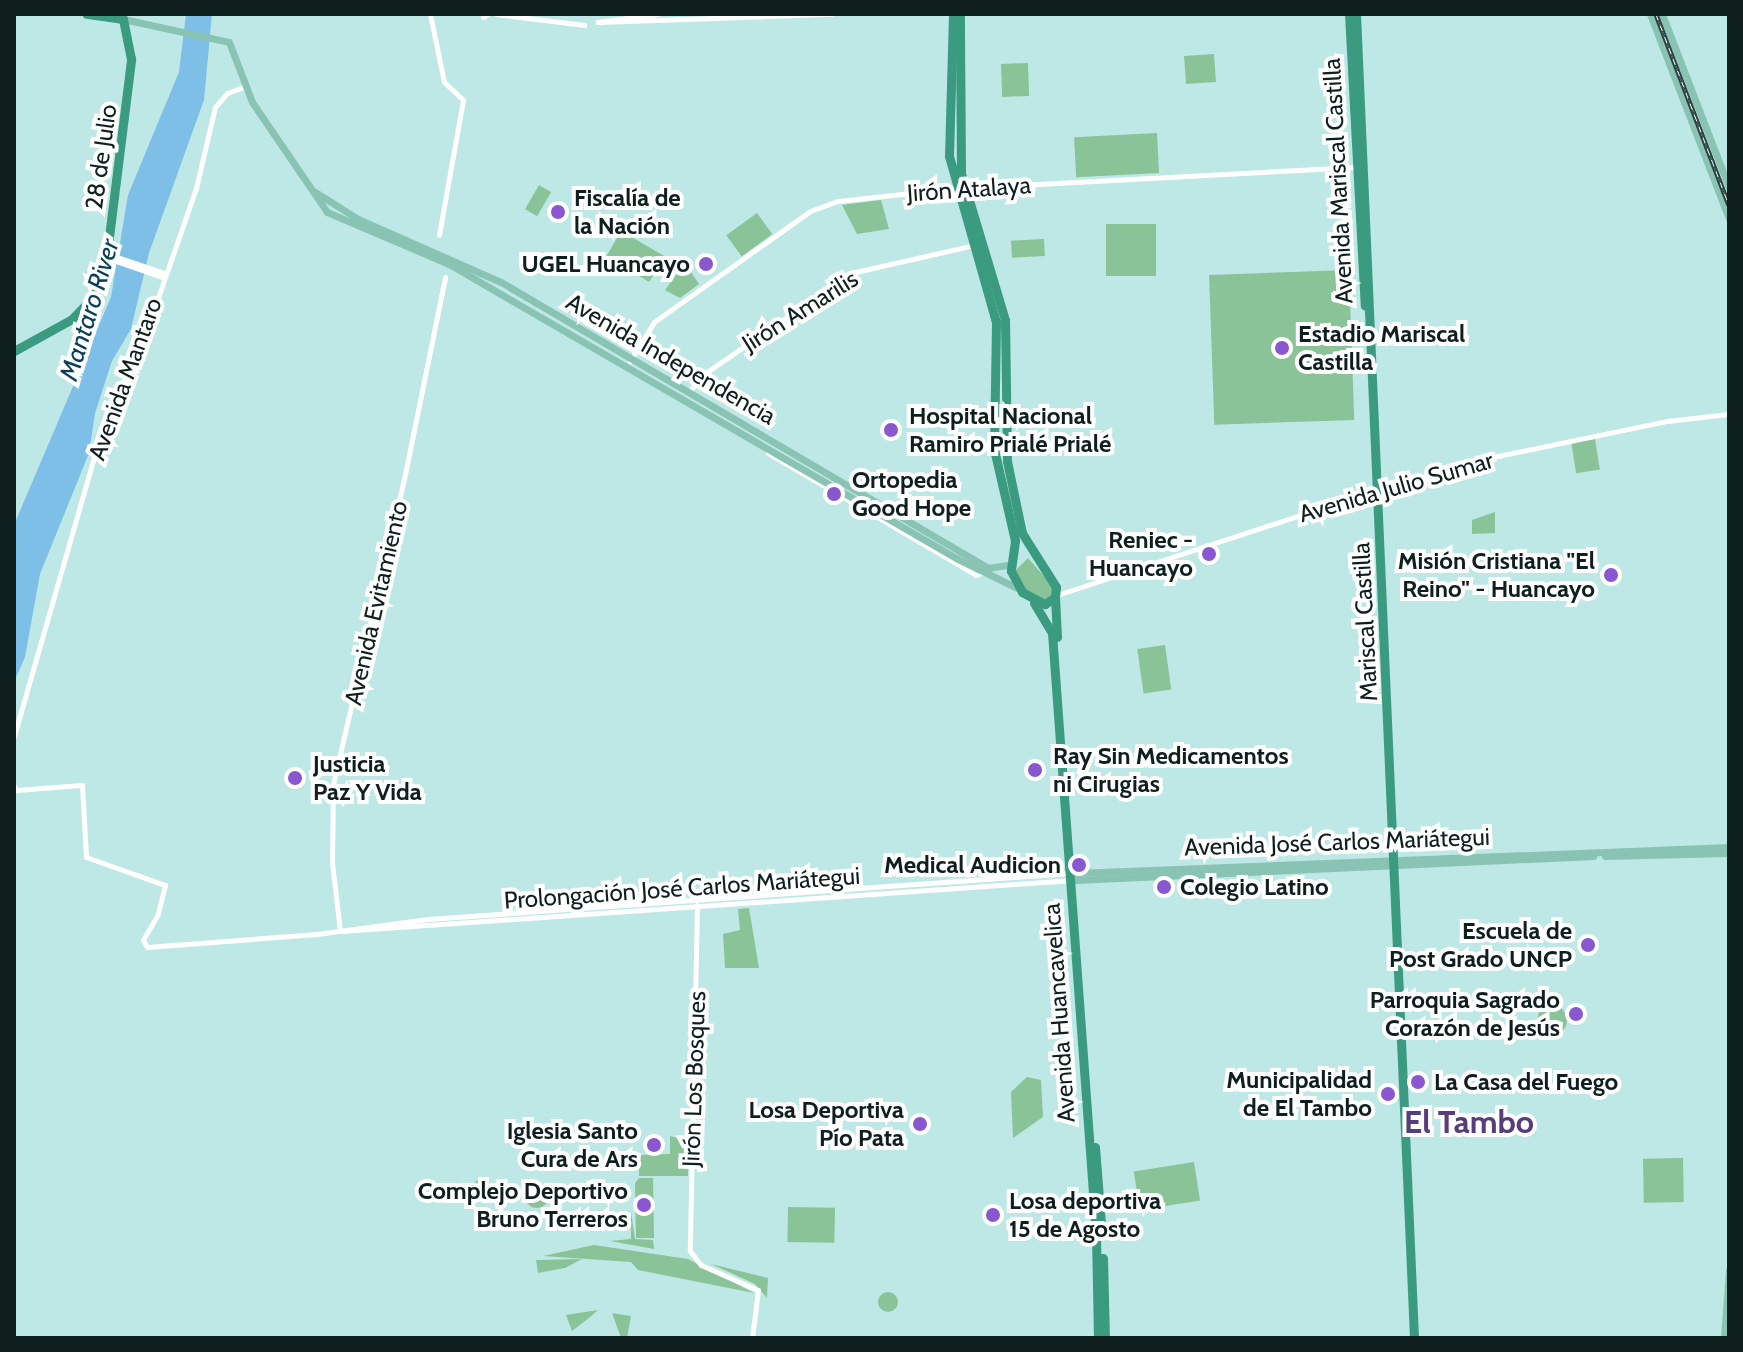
<!DOCTYPE html>
<html>
<head>
<meta charset="utf-8">
<style>
	body { margin:0 }
	#map { position:relative; width:1743px; height:1352px; overflow:hidden; background:#bee8e6; font-family:Cabin,sans-serif }
	div>[style] { position:absolute }
	.green>* { inset:0; background:#8ac397; transform-origin:0 0 }
	.round { border-radius:50% }
	.water>* { inset:0; background:#7dbfe7 }
	.minor>* { height:5px; margin:-2.5px; padding:0 2.5px; transform-origin:2.5px; border-radius:2.5px; background:#fff }
	.major>* { height:7px; margin:-3.5px; padding:0 3.5px; transform-origin:3.5px; border-radius:3.5px; background:#89c3b3 }
	.highway>* { height:9px; margin:-4.5px; padding:0 4.5px; transform-origin:4.5px; border-radius:4.5px; background:#3a9b81 }
	.rail>* { height:5px; margin-top:-2.5px; transform-origin:0; background:repeating-linear-gradient(90deg,#fff 0 6px,#2c4240 0 12px); box-sizing:border-box; border-block:2px solid #2c4240 }
	.dots>* { width:22px; height:22px; translate:-50% -50%; box-sizing:border-box; border:4px solid #fff; border-radius:50% }
	span { translate:-50% -50%; white-space:nowrap; text-align:center; line-height:1.15; -webkit-text-stroke:8px #fff; paint-order:stroke }
	.street-label { font-size:24px; color:#0e1f1e }
	.poi-label { font-size:24px; color:#0e1f1e; font-weight:700 }
	.left { translate:0 -50%; text-align:left }
	.right { translate:-100% -50%; text-align:right }
	.water-label { font-size:26px; color:#073f5a; font-style:italic }
	.district-label { font-size:32px; color:#553e7b; font-weight:700 }
	.frame { position:absolute; inset:0; border:16px solid #0e1f1e; pointer-events:none }
</style>
</head>
<body>
<div id="map">
	<div class="green">
		<i style="left:1214px;top:54px;width:28px;height:30px;rotate:86deg"></i>
		<i style="left:1028px;top:63px;width:33px;height:27px;rotate:88deg"></i>
		<i style="left:1157px;top:133px;width:40px;height:83px;rotate:87deg"></i>
		<i style="left:539px;top:185px;width:14px;height:28px;rotate:30deg"></i>
		<i style="clip-path:polygon(881px 200px,889px 229px,857px 234px,842px 205px)"></i>
		<i style="left:757px;top:213px;width:26px;height:38px;rotate:54deg"></i>
		<i style="left:1106px;top:224px;width:50px;height:52px"></i>
		<i style="left:621px;top:231px;width:50px;height:30px;rotate:30deg"></i>
		<i style="left:1044px;top:239px;width:17px;height:33px;rotate:87deg"></i>
		<i style="clip-path:polygon(685px 263px,699px 284px,680px 298px,665px 290px)"></i>
		<i style="left:1349px;top:270px;width:150px;height:140px;rotate:88deg"></i>
		<i style="left:1595px;top:439px;width:31px;height:24px;rotate:81deg"></i>
		<i style="clip-path:polygon(1495px 512px,1495px 533px,1472px 534px,1472px 520px)"></i>
		<i style="clip-path:polygon(1028px 558px,1051px 584px,1054px 593px,1045px 600px,1025px 590px,1015px 571px)"></i>
		<i style="left:1165px;top:645px;width:45px;height:28px;rotate:82deg"></i>
		<i style="clip-path:polygon(749px 908px,759px 968px,725px 968px,723px 934px,740px 930px,738px 909px)"></i>
		<i class="round" style="left:1537px;top:1005px;width:30px;height:30px"></i>
		<i style="clip-path:polygon(1027px 1077px,1041px 1080px,1043px 1117px,1013px 1138px,1011px 1092px)"></i>
		<i class="round" style="left:911px;top:1115px;width:18px;height:18px"></i>
		<i style="clip-path:polygon(670px 1136px,688px 1141px,688px 1176px,639px 1176px,639px 1155px,670px 1154px)"></i>
		<i style="left:1683px;top:1158px;width:44px;height:40px;rotate:89deg"></i>
		<i style="left:1194px;top:1162px;width:39px;height:61px;rotate:81deg"></i>
		<i style="clip-path:polygon(639px 1178px,653px 1178px,654px 1238px,636px 1238px,635px 1183px)"></i>
		<i class="round" style="left:473px;top:1179px;width:18px;height:18px"></i>
		<i class="round" style="left:525px;top:1184px;width:24px;height:24px"></i>
		<i class="round" style="left:984px;top:1206px;width:18px;height:18px"></i>
		<i style="left:788px;top:1207px;width:47px;height:35px;rotate:1deg"></i>
		<i style="clip-path:polygon(631px 1212px,635px 1239px,653px 1240px,654px 1249px,610px 1241px,631px 1239px)"></i>
		<i style="clip-path:polygon(594px 1245px,688px 1259px,754px 1293px,638px 1270px,631px 1262px,543px 1256px)"></i>
		<i style="clip-path:polygon(582px 1259px,565px 1268px,538px 1273px,536px 1260px)"></i>
		<i style="clip-path:polygon(711px 1264px,768px 1278px,767px 1298px,755px 1284px)"></i>
		<i class="round" style="left:878px;top:1292px;width:20px;height:20px"></i>
		<i style="clip-path:polygon(598px 1310px,589px 1318px,572px 1331px,566px 1315px)"></i>
		<i style="clip-path:polygon(612px 1313px,631px 1316px,627px 1338px,621px 1338px)"></i>
	</div>
	<div class="water">
		<i style="clip-path:polygon(186px 14px,212px 14px,204px 100px,149px 253px,131px 329px,112px 361px,95px 413px,89px 453px,40px 574px,25px 657px,14px 682px,14px 525px,111px 297px,128px 195px,179px 72px)"></i>
	</div>
	<div class="minor">
		<i style="left:430px;top:14px;width:69px;rotate:78.4deg"></i>
		<i style="left:444px;top:82px;width:26px;rotate:43deg"></i>
		<i style="left:463px;top:100px;width:137px;rotate:100.1deg"></i>
		<i style="left:496px;top:14px;width:89px;rotate:7.1deg"></i>
		<i style="left:658px;top:14px;width:61px;rotate:172.4deg"></i>
		<i style="left:598px;top:22px;width:234px;rotate:-2deg"></i>
		<i style="left:483px;top:17px;width:6px;rotate:-31deg"></i>
		<i style="left:966px;top:188px;width:395px;rotate:-3.1deg"></i>
		<i style="left:108px;top:254px;width:59px;rotate:18.7deg"></i>
		<i style="left:107px;top:258px;width:58px;rotate:19.1deg"></i>
		<i style="left:584px;top:321px;width:59px;rotate:30.5deg"></i>
		<i style="left:630px;top:361px;width:46px;rotate:-58.4deg"></i>
		<i style="left:654px;top:322px;width:191px;rotate:-35.4deg"></i>
		<i style="left:810px;top:211px;width:30px;rotate:-20deg"></i>
		<i style="left:838px;top:201px;width:119px;rotate:-6.3deg"></i>
		<i style="left:689px;top:392px;width:20px;rotate:-53deg"></i>
		<i style="left:701px;top:376px;width:182px;rotate:-34.5deg"></i>
		<i style="left:851px;top:273px;width:126px;rotate:-12.8deg"></i>
		<i style="left:768px;top:453px;width:241px;rotate:30.4deg"></i>
		<i style="left:976px;top:575px;width:8px;rotate:-23deg"></i>
		<i style="left:1057px;top:595px;width:339px;rotate:-18.2deg"></i>
		<i style="left:1379px;top:489px;width:123px;rotate:-15.5deg"></i>
		<i style="left:1498px;top:456px;width:173px;rotate:-11.7deg"></i>
		<i style="left:1667px;top:421px;width:62px;rotate:-6.4deg"></i>
		<i style="left:14px;top:736px;width:327px;rotate:-74deg"></i>
		<i style="left:104px;top:422px;width:90px;rotate:-64.3deg"></i>
		<i style="left:143px;top:341px;width:162px;rotate:-70.9deg"></i>
		<i style="left:196px;top:188px;width:83px;rotate:-76.8deg"></i>
		<i style="left:215px;top:107px;width:18px;rotate:-49deg"></i>
		<i style="left:227px;top:93px;width:20px;rotate:-20deg"></i>
		<i style="left:14px;top:786px;width:4px;rotate:63deg"></i>
		<i style="left:16px;top:790px;width:66px;rotate:-4.3deg"></i>
		<i style="left:82px;top:785px;width:72px;rotate:86.8deg"></i>
		<i style="left:86px;top:857px;width:84px;rotate:19.5deg"></i>
		<i style="left:165px;top:885px;width:30px;rotate:104deg"></i>
		<i style="left:158px;top:914px;width:30px;rotate:120deg"></i>
		<i style="left:143px;top:940px;width:8px;rotate:60deg"></i>
		<i style="left:147px;top:947px;width:170px;rotate:-4.4deg"></i>
		<i style="left:317px;top:934px;width:112px;rotate:-7.7deg"></i>
		<i style="left:428px;top:919px;width:644px;rotate:-4.1deg"></i>
		<i style="left:697px;top:905px;width:346px;rotate:91.2deg"></i>
		<i style="left:690px;top:1251px;width:18px;rotate:52deg"></i>
		<i style="left:701px;top:1265px;width:62px;rotate:23.7deg"></i>
		<i style="left:758px;top:1290px;width:48px;rotate:97.1deg"></i>
		<i style="left:340px;top:931px;width:68px;rotate:-96.7deg"></i>
		<i style="left:332px;top:863px;width:79px;rotate:-89.3deg"></i>
		<i style="left:333px;top:784px;width:308px;rotate:-76.9deg"></i>
		<i style="left:403px;top:484px;width:211px;rotate:-78.5deg"></i>
		<i style="left:341px;top:931px;width:734px;rotate:-3.99deg"></i>
	</div>
	<div class="major">
		<i style="left:1650px;top:14px;width:220px;rotate:68.9deg"></i>
		<i style="left:1662px;top:14px;width:186px;rotate:68.9deg"></i>
		<i style="left:123px;top:19px;width:108px;rotate:12.2deg"></i>
		<i style="left:229px;top:42px;width:64px;rotate:69deg"></i>
		<i style="left:252px;top:102px;width:133px;rotate:55.7deg"></i>
		<i style="left:327px;top:212px;width:133px;rotate:23.1deg"></i>
		<i style="left:449px;top:264px;width:586px;rotate:30.11deg"></i>
		<i style="left:956px;top:558px;width:70px;rotate:26.2deg"></i>
		<i style="left:315px;top:192px;width:51px;rotate:32.1deg"></i>
		<i style="left:358px;top:219px;width:156px;rotate:23.8deg"></i>
		<i style="left:501px;top:282px;width:565px;rotate:30.42deg"></i>
		<i style="left:988px;top:568px;width:25px;rotate:-9deg"></i>
		<i style="left:1605px;top:856px;width:124px;rotate:-1.4deg"></i>
		<i style="left:1075px;top:873px;width:655px;rotate:-2.28deg"></i>
		<i style="left:1076px;top:880px;width:518px;rotate:-2.66deg"></i>
		<i style="left:1724px;top:1338px;width:68px;rotate:-85.8deg"></i>
	</div>
	<div class="highway">
		<i style="left:953px;top:14px;width:142px;rotate:91.6deg"></i>
		<i style="left:949px;top:156px;width:173px;rotate:74.2deg"></i>
		<i style="left:996px;top:322px;width:127px;rotate:90.9deg"></i>
		<i style="left:994px;top:449px;width:94px;rotate:77.1deg"></i>
		<i style="left:1015px;top:541px;width:30px;rotate:98deg"></i>
		<i style="left:1011px;top:571px;width:24px;rotate:62deg"></i>
		<i style="left:1022px;top:592px;width:26px;rotate:28deg"></i>
		<i style="left:1045px;top:604px;width:12px;rotate:-35deg"></i>
		<i style="left:1055px;top:597px;width:10px;rotate:-84deg"></i>
		<i style="left:1056px;top:587px;width:64px;rotate:-122.2deg"></i>
		<i style="left:1022px;top:533px;width:74px;rotate:-101.8deg"></i>
		<i style="left:1007px;top:461px;width:141px;rotate:-90.8deg"></i>
		<i style="left:1005px;top:320px;width:153px;rotate:-106.7deg"></i>
		<i style="left:961px;top:173px;width:159px;rotate:-90.4deg"></i>
		<i style="left:1349px;top:14px;width:292px;rotate:86.9deg"></i>
		<i style="left:1356px;top:14px;width:1325px;rotate:87.49deg"></i>
		<i style="left:14px;top:351px;width:66px;rotate:-28.9deg"></i>
		<i style="left:72px;top:319px;width:32px;rotate:-46deg"></i>
		<i style="left:94px;top:296px;width:29px;rotate:-68deg"></i>
		<i style="left:105px;top:269px;width:212px;rotate:-82.9deg"></i>
		<i style="left:131px;top:59px;width:41px;rotate:-101.3deg"></i>
		<i style="left:123px;top:19px;width:37px;rotate:-172deg"></i>
		<i style="left:1055px;top:597px;width:40px;rotate:87.1deg"></i>
		<i style="left:1034px;top:603px;width:35px;rotate:59deg"></i>
		<i style="left:1052px;top:633px;width:603px;rotate:85.81deg"></i>
		<i style="left:1096px;top:1234px;width:104px;rotate:88.9deg"></i>
		<i style="left:1095px;top:1147px;width:77px;rotate:85.5deg"></i>
		<i style="left:1103px;top:1258px;width:80px;rotate:88.6deg"></i>
	</div>
	<div class="rail">
		<i style="left:1656px;top:14px;width:204px;rotate:69.1deg"></i>
	</div>
	<div class="dots">
		<i style="left:558px;top:212px;background:#8957d0"></i>
		<i style="left:706px;top:264px;background:#8957d0"></i>
		<i style="left:1282px;top:348px;background:#8957d0"></i>
		<i style="left:891px;top:430px;background:#8957d0"></i>
		<i style="left:834px;top:494px;background:#8957d0"></i>
		<i style="left:1209px;top:554px;background:#8957d0"></i>
		<i style="left:1611px;top:575px;background:#8957d0"></i>
		<i style="left:1035px;top:770px;background:#8957d0"></i>
		<i style="left:295px;top:778px;background:#8957d0"></i>
		<i style="left:1079px;top:865px;background:#8957d0"></i>
		<i style="left:1164px;top:887px;background:#8957d0"></i>
		<i style="left:1588px;top:945px;background:#8957d0"></i>
		<i style="left:1576px;top:1014px;background:#8957d0"></i>
		<i style="left:1418px;top:1082px;background:#8957d0"></i>
		<i style="left:1388px;top:1094px;background:#8957d0"></i>
		<i style="left:920px;top:1124px;background:#8957d0"></i>
		<i style="left:654px;top:1145px;background:#8957d0"></i>
		<i style="left:644px;top:1205px;background:#8957d0"></i>
		<i style="left:993px;top:1215px;background:#8957d0"></i>
	</div>
	<div class="street-label">
		<span style="left:101px;top:157px;rotate:-82deg">28 de Julio</span>
		<span style="left:1338px;top:181px;rotate:-93deg">Avenida Mariscal Castilla</span>
		<span style="left:969px;top:189px;rotate:-4deg">Jirón Atalaya</span>
		<span style="left:800px;top:311px;rotate:-32deg">Jirón Amarilis</span>
		<span style="left:671px;top:359px;rotate:30deg">Avenida Independencia</span>
		<span style="left:125px;top:379px;rotate:-70deg">Avenida Mantaro</span>
		<span style="left:1396px;top:487px;rotate:-16deg">Avenida Julio Sumar</span>
		<span style="left:376px;top:603px;rotate:-77deg">Avenida Evitamiento</span>
		<span style="left:1365px;top:622px;rotate:-93deg">Mariscal Castilla</span>
		<span style="left:1337px;top:842px;rotate:-2deg">Avenida José Carlos Mariátegui</span>
		<span style="left:682px;top:888px;rotate:-4deg">Prolongación José Carlos Mariátegui</span>
		<span style="left:1059px;top:1013px;rotate:-94deg">Avenida Huancavelica</span>
		<span style="left:694px;top:1079px;rotate:-88deg">Jirón Los Bosques</span>
	</div>
	<div class="poi-label">
		<span class="left" style="left:574px;top:212px">Fiscalía de<br>la Nación</span>
		<span class="right" style="left:690px;top:264px">UGEL Huancayo</span>
		<span class="left" style="left:1298px;top:348px">Estadio Mariscal<br>Castilla</span>
		<span class="left" style="left:909px;top:430px">Hospital Nacional<br>Ramiro Prialé Prialé</span>
		<span class="left" style="left:852px;top:494px">Ortopedia<br>Good Hope</span>
		<span class="right" style="left:1193px;top:554px">Reniec -<br>Huancayo</span>
		<span class="right" style="left:1595px;top:575px">Misión Cristiana "El<br>Reino" - Huancayo</span>
		<span class="left" style="left:1053px;top:770px">Ray Sin Medicamentos<br>ni Cirugias</span>
		<span class="left" style="left:313px;top:778px">Justicia<br>Paz Y Vida</span>
		<span class="right" style="left:1061px;top:865px">Medical Audicion</span>
		<span class="left" style="left:1180px;top:887px">Colegio Latino</span>
		<span class="right" style="left:1572px;top:945px">Escuela de<br>Post Grado UNCP</span>
		<span class="right" style="left:1560px;top:1014px">Parroquia Sagrado<br>Corazón de Jesús</span>
		<span class="right" style="left:1372px;top:1094px">Municipalidad<br>de El Tambo</span>
		<span class="left" style="left:1434px;top:1082px">La Casa del Fuego</span>
		<span class="right" style="left:904px;top:1124px">Losa Deportiva<br>Pío Pata</span>
		<span class="right" style="left:638px;top:1145px">Iglesia Santo<br>Cura de Ars</span>
		<span class="right" style="left:628px;top:1205px">Complejo Deportivo<br>Bruno Terreros</span>
		<span class="left" style="left:1009px;top:1215px">Losa deportiva<br>15 de Agosto</span>
	</div>
	<div class="water-label">
		<span style="left:90px;top:310px;rotate:-73deg">Mantaro River</span>
	</div>
	<div class="district-label">
		<span style="left:1469px;top:1122px">El Tambo</span>
	</div>
	<div class="frame"></div>
</div>
</body>
</html>
